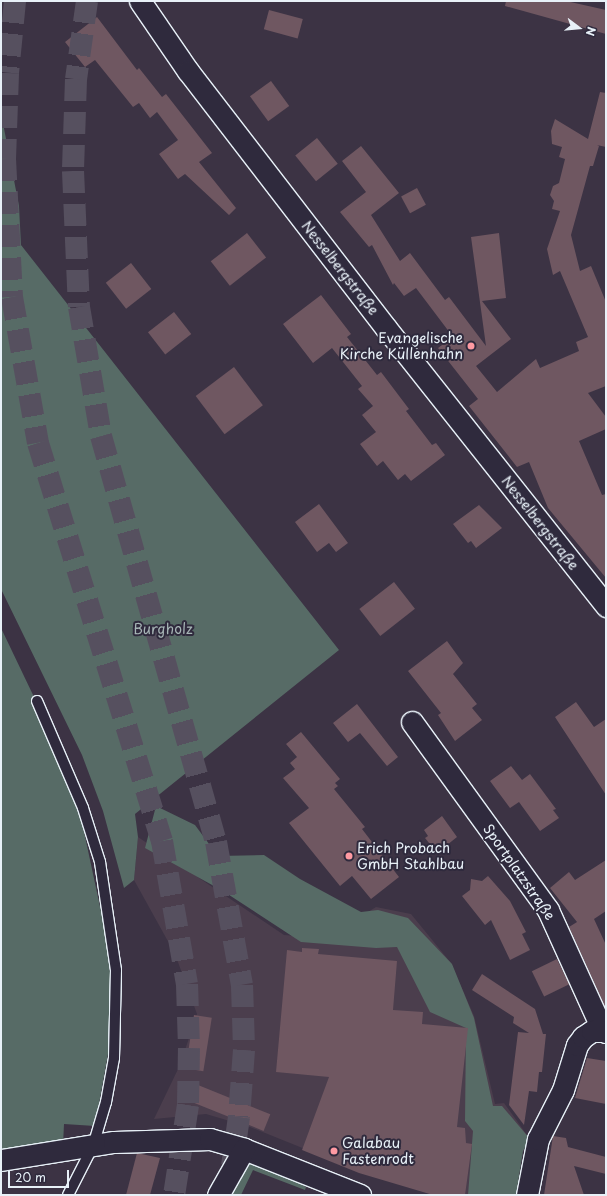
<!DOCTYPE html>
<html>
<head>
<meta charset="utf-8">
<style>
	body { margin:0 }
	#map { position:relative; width:607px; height:1196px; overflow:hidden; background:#3c3344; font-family:"Playpen Sans",sans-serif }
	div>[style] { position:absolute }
	.built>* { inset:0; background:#4b3e4d }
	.green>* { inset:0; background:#576b66 }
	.building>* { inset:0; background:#6f5761; transform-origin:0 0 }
	.trunk-tunnel>* { height:22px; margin-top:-11px; transform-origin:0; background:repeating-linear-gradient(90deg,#56505f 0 22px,transparent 0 33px) }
	.roads { filter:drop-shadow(1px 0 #e8f1f8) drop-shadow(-1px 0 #e8f1f8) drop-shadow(0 1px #e8f1f8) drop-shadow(0 -1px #e8f1f8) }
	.service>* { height:10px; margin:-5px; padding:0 5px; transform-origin:5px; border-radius:5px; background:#2f2a3d }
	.minor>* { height:21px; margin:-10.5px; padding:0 10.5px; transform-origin:10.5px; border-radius:10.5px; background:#2f2a3d }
	.dots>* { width:11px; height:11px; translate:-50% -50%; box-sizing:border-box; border:2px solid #2f2a3d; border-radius:50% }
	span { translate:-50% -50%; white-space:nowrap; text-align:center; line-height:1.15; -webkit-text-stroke:4px #2f2a3d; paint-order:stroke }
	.street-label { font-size:14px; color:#e8f1f8 }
	.poi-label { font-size:14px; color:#e8f1f8 }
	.right { translate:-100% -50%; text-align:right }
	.left { translate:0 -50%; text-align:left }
	.park-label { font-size:14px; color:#a7b5b6 }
	.frame { position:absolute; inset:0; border:2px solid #e8f1f8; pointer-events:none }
	.north { position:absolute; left:559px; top:8px; width:40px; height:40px; -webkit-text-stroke:3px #2f2a3d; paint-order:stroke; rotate:106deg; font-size:11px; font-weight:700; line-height:16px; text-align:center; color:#e8f1f8 }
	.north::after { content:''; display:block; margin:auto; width:14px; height:18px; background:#e8f1f8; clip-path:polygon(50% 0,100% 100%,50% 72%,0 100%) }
	.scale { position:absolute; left:8px; top:1170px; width:61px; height:18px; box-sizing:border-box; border:2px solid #e8f1f8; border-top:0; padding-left:5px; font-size:12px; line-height:14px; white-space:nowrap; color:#e8f1f8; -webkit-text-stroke:3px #2f2a3d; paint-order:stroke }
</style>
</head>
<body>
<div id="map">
	<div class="built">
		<i style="clip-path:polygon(138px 837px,284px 935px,326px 938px,376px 907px,411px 914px,451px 963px,474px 1016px,495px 1104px,504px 1103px,527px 1135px,515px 1142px,503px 1195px,434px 1195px,357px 1170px,250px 1127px,206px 1114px,154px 1119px,180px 1065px,197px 1014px,175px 954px,134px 880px)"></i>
	</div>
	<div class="green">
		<i style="clip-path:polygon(1px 113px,19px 206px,21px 245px,339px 650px,135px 814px,138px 837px,134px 880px,124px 888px,103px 811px,82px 755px,1px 589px)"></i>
		<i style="clip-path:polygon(1px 628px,34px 697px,31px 699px,68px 783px,83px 827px,105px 930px,113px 998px,108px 1054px,95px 1126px,64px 1124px,63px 1146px,38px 1166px,1px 1170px)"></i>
		<i style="clip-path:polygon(156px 806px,195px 825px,218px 856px,264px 855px,300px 879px,361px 912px,378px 910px,408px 918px,452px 964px,474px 1018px,493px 1106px,502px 1106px,530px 1139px,523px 1151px,516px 1195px,468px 1195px,473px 1131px,465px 1121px,466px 1028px,430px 1012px,397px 947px,376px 948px,301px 942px,223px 891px,145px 848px)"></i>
		<i style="clip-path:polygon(251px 1161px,276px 1170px,306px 1187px,305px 1190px,253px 1170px,241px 1195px,230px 1195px)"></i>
	</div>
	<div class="building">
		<i style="clip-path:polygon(506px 1px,566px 1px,606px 10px,606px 34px,505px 6px)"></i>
		<i style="left:269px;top:10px;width:35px;height:20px;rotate:15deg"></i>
		<i style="clip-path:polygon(97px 17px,137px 70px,139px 68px,162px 97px,166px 94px,212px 153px,199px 162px,236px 208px,229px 215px,185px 174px,178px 179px,159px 154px,178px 140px,157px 112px,150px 118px,139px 103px,133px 107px,95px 60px,85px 67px,65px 42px)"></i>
		<i style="left:271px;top:81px;width:31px;height:26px;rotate:54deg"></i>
		<i style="clip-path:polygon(600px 92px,606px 93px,606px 147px,597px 145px,599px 146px,593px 166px,590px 166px,571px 235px,580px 271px,591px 266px,606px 302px,606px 386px,588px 393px,606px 417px,606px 429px,579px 441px,602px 495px,606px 494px,606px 578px,548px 508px,529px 462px,517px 467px,469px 406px,478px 399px,438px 348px,453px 337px,416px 288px,404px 296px,394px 283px,393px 285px,372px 245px,369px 247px,340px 212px,366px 192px,342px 161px,361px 146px,399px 193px,371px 215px,400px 261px,410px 253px,445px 300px,449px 297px,486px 346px,471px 237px,499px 233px,506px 298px,482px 301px,511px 339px,476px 366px,497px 392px,536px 359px,540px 368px,579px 351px,576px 342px,588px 337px,560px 271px,553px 275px,547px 249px,560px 211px,552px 209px,554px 201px,550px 195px,553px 186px,559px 183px,565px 159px,559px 157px,562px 147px,552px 144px,551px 131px,555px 119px,588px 139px)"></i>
		<i style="left:317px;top:138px;width:33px;height:28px;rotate:51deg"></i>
		<i style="left:417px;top:188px;width:19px;height:18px;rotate:62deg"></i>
		<i style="left:247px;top:233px;width:31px;height:46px;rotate:52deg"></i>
		<i style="left:131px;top:263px;width:33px;height:32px;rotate:52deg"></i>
		<i style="clip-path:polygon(321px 295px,351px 334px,347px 337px,377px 375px,381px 372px,409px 409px,406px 411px,432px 445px,436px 443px,445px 455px,411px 481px,405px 474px,398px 480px,383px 461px,377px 466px,360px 444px,376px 432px,362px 415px,373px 406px,358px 389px,362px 386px,332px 348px,313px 363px,283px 324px)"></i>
		<i style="left:174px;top:312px;width:28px;height:33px;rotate:52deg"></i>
		<i style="left:234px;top:367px;width:48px;height:48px;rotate:53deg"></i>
		<i style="clip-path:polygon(319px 504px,348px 543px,336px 552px,329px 543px,317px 552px,295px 522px)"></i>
		<i style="clip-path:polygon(479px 505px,502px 528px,476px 548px,471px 541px,468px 543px,453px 524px)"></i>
		<i style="left:394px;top:582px;width:34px;height:44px;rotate:52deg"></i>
		<i style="clip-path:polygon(447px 641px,463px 663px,453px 674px,477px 704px,472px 708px,482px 720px,455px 741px,438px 715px,441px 713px,408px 671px)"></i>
		<i style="clip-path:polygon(576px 702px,594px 727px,606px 719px,606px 795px,555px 717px)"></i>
		<i style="clip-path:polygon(357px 704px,398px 757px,387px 766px,360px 733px,348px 742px,333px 723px)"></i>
		<i style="clip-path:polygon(301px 732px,340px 779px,335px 783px,338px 786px,334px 789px,365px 827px,362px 829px,399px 877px,371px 899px,352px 876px,340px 886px,289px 823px,309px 808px,283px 778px,295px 769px,290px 763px,297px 757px,286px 744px)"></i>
		<i style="clip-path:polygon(511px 766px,522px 780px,530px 774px,556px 809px,553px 810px,559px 818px,540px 831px,519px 802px,510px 808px,490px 781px)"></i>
		<i style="clip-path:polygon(442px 816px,457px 837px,437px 853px,425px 838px,428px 836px,424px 830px)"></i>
		<i style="clip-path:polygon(606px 860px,606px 911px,594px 919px,606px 945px,606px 1009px,569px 927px,577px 922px,550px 888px,569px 872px,575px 880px)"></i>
		<i style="clip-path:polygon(488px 876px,510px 901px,526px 932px,522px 934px,530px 950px,510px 960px,491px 920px,485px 925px,462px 896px,470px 890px,471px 879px,482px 881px)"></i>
		<i style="clip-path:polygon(302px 948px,319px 949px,318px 954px,397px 961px,393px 1010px,423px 1012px,422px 1024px,468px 1028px,457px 1127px,465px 1128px,466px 1143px,472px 1144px,465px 1195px,433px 1195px,359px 1173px,302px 1150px,329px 1077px,276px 1072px,287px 950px,302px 952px)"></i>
		<i style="left:557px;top:959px;width:28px;height:28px;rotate:64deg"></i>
		<i style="clip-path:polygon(482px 974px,535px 1009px,543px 1034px,546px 1034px,542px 1072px,539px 1072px,537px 1092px,529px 1091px,524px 1125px,509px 1105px,518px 1032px,529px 1033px,513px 1023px,514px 1017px,472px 990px)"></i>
		<i style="left:194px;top:1015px;width:18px;height:54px;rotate:9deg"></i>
		<i style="clip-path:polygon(587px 1058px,606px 1061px,606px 1104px,575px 1098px)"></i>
		<i style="left:198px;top:1085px;width:78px;height:18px;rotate:22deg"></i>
		<i style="clip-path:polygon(553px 1136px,566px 1138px,568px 1147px,606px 1157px,606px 1174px,574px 1166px,584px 1195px,544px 1195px)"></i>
		<i style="clip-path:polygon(137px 1153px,160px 1158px,150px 1195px,126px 1195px)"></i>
	</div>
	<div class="trunk-tunnel">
		<i style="left:15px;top:1px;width:72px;rotate:95.6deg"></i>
		<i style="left:8px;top:73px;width:86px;rotate:92deg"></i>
		<i style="left:5px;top:159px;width:138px;rotate:87.1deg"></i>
		<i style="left:12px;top:297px;width:148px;rotate:79.9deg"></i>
		<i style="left:38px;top:443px;width:417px;rotate:72.7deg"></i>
		<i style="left:162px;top:841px;width:145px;rotate:80.1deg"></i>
		<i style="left:187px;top:984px;width:64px;rotate:88.2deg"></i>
		<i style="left:189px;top:1048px;width:57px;rotate:91deg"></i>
		<i style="left:188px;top:1105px;width:91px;rotate:98.8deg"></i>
		<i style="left:87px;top:1px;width:79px;rotate:98deg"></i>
		<i style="left:76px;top:79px;width:92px;rotate:91.9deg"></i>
		<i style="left:73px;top:171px;width:136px;rotate:87.5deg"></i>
		<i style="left:79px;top:307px;width:131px;rotate:80.3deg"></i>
		<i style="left:101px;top:436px;width:422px;rotate:74.2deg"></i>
		<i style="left:216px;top:842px;width:145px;rotate:79.7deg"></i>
		<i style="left:242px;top:985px;width:65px;rotate:88.2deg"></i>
		<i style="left:244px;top:1050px;width:67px;rotate:94.3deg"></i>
		<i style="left:239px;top:1117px;width:49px;rotate:98.1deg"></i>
	</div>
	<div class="roads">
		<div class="service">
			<i style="left:37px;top:701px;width:116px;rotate:66.7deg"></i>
			<i style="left:83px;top:808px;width:57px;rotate:72.5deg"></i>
			<i style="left:100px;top:862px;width:109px;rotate:81.6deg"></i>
			<i style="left:116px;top:970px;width:88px;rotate:91.3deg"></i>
			<i style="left:114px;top:1058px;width:45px;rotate:100.3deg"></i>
			<i style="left:106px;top:1102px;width:46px;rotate:106.5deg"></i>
			<i style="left:93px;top:1146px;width:55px;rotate:117deg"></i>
		</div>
		<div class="minor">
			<i style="left:140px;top:1px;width:85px;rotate:55.6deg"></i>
			<i style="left:188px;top:71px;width:324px;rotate:52.4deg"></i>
			<i style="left:386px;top:328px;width:355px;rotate:51.6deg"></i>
			<i style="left:412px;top:722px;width:232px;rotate:54.1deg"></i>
			<i style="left:548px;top:910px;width:133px;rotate:65.6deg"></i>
			<i style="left:603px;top:1031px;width:3px;rotate:18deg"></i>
			<i style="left:1px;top:1160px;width:114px;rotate:-9.1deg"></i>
			<i style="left:114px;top:1142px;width:96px;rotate:-1.8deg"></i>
			<i style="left:210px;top:1139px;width:35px;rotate:16deg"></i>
			<i style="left:244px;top:1149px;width:125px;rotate:21.6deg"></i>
			<i style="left:218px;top:1195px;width:53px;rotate:-60.5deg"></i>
			<i style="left:527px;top:1195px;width:57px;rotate:-78.9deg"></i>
			<i style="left:538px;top:1139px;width:55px;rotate:-63deg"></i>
			<i style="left:563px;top:1090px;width:47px;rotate:-72.7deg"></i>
			<i style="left:577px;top:1045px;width:10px;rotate:-53deg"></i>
			<i style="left:583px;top:1037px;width:11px;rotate:-34deg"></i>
			<i style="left:592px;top:1031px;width:11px"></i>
		</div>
	</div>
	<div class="dots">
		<i style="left:471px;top:346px;background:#ff9aa2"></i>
		<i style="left:349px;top:856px;background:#ff9aa2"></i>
		<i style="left:334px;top:1151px;background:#ff9aa2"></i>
	</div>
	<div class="street-label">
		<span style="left:340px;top:268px;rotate:52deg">Nesselbergstraße</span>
		<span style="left:540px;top:523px;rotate:52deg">Nesselbergstraße</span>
		<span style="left:519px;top:872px;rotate:55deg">Sportplatzstraße</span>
	</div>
	<div class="poi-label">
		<span class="right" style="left:463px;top:346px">Evangelische<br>Kirche Küllenhahn</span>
		<span class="left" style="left:357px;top:856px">Erich Probach<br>GmbH Stahlbau</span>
		<span class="left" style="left:342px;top:1151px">Galabau<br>Fastenrodt</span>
	</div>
	<div class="park-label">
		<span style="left:163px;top:629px">Burgholz</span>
	</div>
	<div class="frame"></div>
	<div class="north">N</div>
	<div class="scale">20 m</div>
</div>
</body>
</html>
